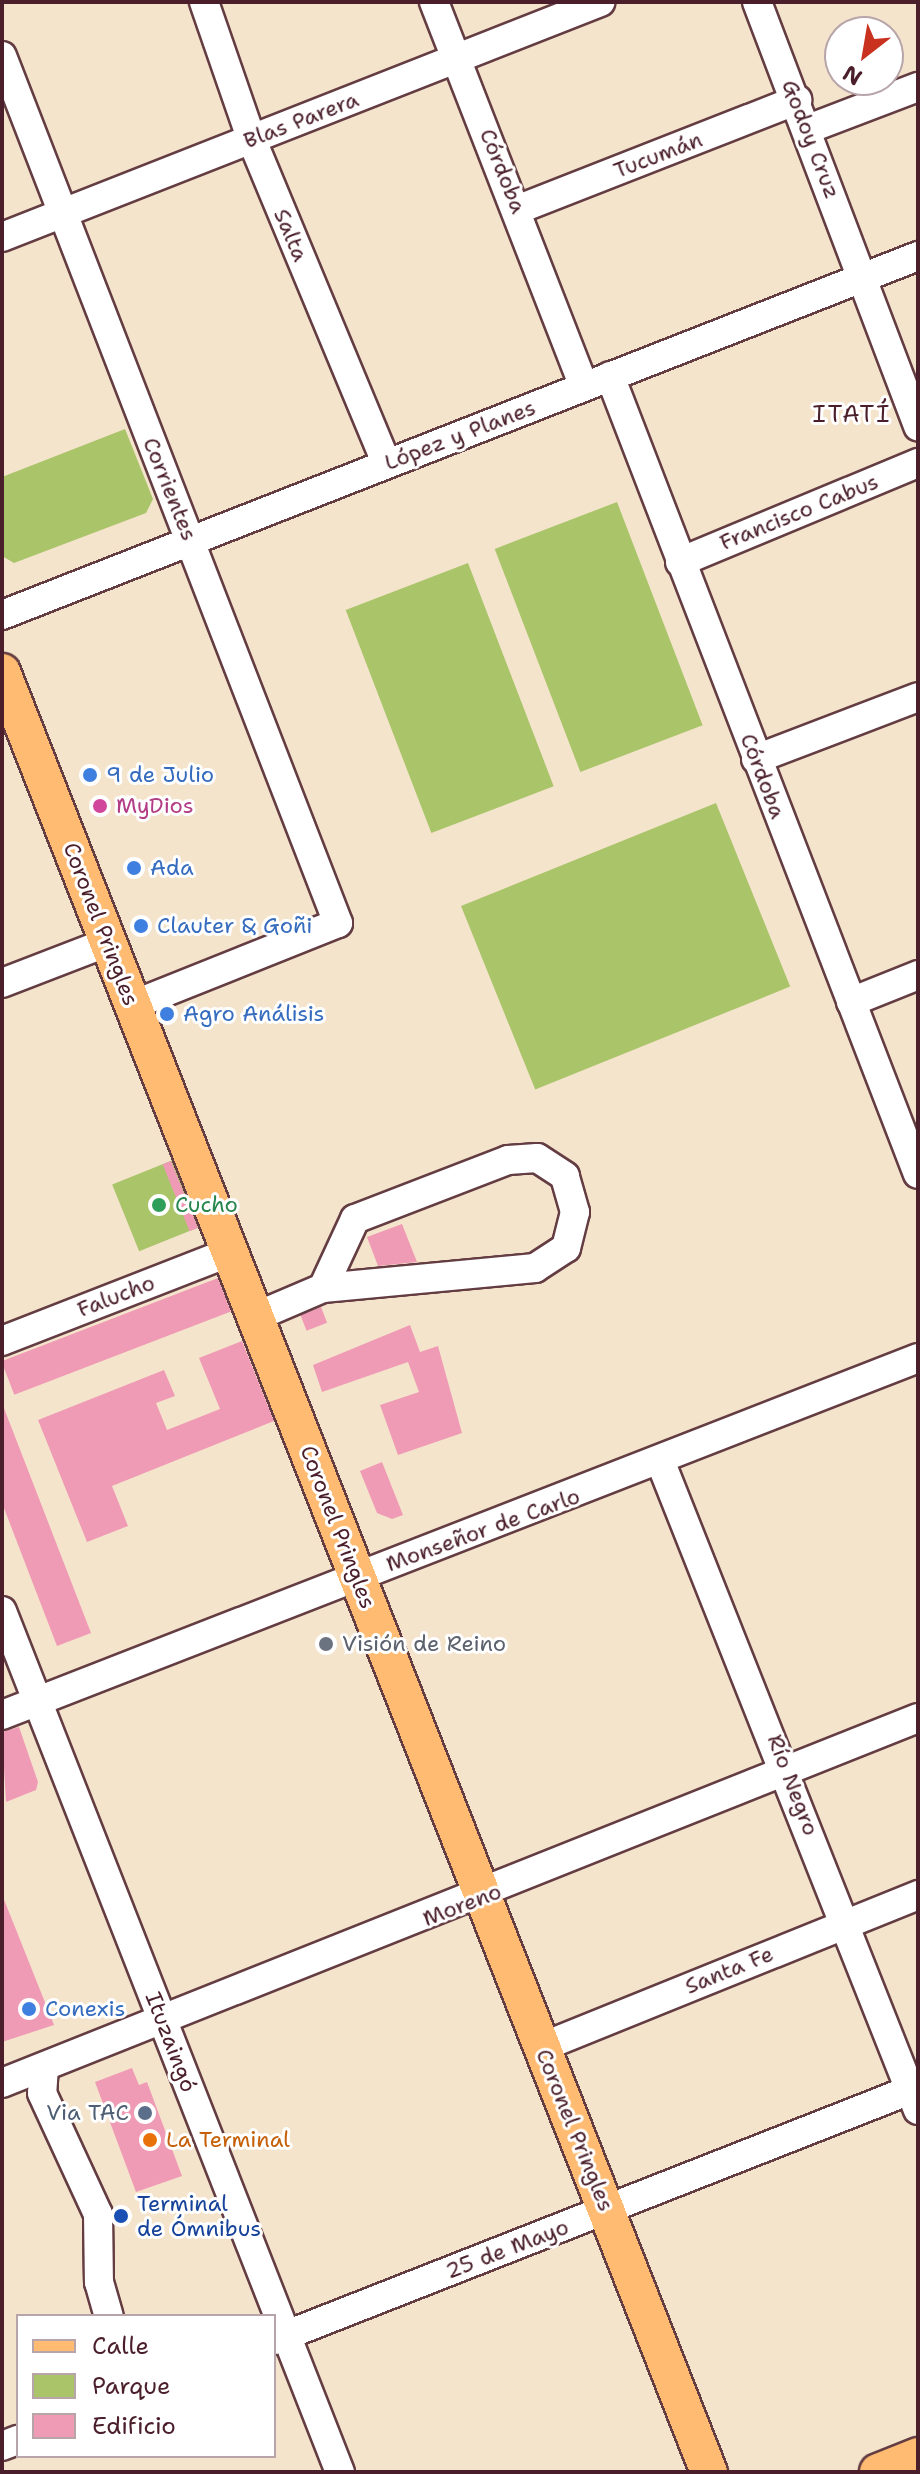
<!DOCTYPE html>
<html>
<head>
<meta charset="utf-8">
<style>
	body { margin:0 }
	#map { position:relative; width:920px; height:2474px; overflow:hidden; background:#f5e4cc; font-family:"Shantell Sans",sans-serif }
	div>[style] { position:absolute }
	.green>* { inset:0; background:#aac46a; transform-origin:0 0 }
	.building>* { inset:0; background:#ef9bb5; transform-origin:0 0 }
	.roads { filter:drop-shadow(2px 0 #643d43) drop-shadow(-2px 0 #643d43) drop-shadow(0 2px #643d43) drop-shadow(0 -2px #643d43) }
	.minor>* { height:28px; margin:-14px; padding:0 14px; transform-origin:14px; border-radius:14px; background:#fff }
	.major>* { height:36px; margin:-18px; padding:0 18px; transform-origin:18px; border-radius:18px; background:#febb71 }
	.dots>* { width:22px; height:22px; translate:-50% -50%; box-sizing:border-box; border:4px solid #fff; border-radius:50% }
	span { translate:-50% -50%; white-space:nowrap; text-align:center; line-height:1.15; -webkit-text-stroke:6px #fff; paint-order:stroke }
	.street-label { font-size:22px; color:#4a1f2b }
	.shop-label { font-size:22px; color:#366cbe }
	.left { translate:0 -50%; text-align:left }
	.hotel-label { font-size:22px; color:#b23c85 }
	.leisure-label { font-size:22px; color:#27864d }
	.worship-label { font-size:22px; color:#5b616d }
	.service-label { font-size:22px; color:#4e5e75 }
	.right { translate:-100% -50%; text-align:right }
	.food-label { font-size:22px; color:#c56008 }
	.transit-label { font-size:22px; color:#164399 }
	.neighbourhood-label { font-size:24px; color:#4a1f2b; letter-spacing:2px }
	.frame { position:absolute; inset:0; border:4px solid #4a1f2b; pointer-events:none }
	.legend { position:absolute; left:16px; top:2314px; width:260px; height:144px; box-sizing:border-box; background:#fff; border:2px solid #b7a5aa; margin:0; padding:10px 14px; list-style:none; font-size:24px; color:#4a1f2b }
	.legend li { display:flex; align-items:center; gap:16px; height:40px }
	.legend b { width:40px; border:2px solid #b7a5aa }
	.north { position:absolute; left:824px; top:16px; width:80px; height:80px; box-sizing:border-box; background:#fff; border:2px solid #b7a5aa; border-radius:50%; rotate:211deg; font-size:22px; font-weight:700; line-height:32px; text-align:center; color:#4a1f2b }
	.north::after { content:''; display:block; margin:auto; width:28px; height:36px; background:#c8321e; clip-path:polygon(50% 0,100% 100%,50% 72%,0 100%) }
</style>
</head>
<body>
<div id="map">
	<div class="green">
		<i style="clip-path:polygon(125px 429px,153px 499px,146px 513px,14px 563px,2px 556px,2px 477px)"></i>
		<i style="left:617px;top:502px;width:239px;height:131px;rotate:69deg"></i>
		<i style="left:468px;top:563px;width:239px;height:131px;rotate:69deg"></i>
		<i style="left:716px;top:803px;width:198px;height:275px;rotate:68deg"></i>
		<i style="left:178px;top:1158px;width:72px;height:71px;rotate:68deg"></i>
	</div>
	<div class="building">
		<i style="left:171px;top:1161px;width:72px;height:9px;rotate:68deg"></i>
		<i style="clip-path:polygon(402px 1224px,417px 1262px,378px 1266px,367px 1237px)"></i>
		<i style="left:218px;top:1278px;width:36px;height:232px;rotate:69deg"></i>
		<i style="left:321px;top:1307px;width:17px;height:22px;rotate:69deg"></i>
		<i style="clip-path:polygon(410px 1325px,420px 1352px,438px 1346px,462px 1433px,398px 1455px,380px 1405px,419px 1392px,408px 1362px,322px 1392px,313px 1365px)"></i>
		<i style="clip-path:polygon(242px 1341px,274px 1421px,112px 1486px,128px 1526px,87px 1542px,38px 1420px,164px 1370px,175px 1396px,156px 1403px,167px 1430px,220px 1409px,199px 1358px)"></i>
		<i style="clip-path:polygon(2px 1403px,91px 1633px,57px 1646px,2px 1503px)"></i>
		<i style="clip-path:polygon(382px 1462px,403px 1515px,392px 1519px,377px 1513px,360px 1471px)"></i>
		<i style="clip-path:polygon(19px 1727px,38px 1782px,36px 1790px,6px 1802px,2px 1732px)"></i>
		<i style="clip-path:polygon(3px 1897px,54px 2025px,2px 2042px,2px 1897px)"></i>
		<i style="clip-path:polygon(132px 2068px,139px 2085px,147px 2082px,182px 2176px,136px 2192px,95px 2082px)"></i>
	</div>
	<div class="roads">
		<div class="minor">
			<i style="left:204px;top:2px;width:144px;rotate:70.9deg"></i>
			<i style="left:251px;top:138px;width:353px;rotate:67.4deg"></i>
			<i style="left:434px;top:2px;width:412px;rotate:68.7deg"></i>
			<i style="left:757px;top:2px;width:454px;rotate:69.2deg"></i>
			<i style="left:2px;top:56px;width:930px;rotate:68.82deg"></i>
			<i style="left:338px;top:923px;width:221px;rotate:158.2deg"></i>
			<i style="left:808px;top:129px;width:118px;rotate:-20.9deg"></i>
			<i style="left:519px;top:209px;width:299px;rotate:-21.4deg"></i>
			<i style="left:2px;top:237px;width:643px;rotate:-21.45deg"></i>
			<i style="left:610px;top:376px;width:855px;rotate:68.9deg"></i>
			<i style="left:680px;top:562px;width:258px;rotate:-22.6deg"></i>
			<i style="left:2px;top:615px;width:984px;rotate:-21.4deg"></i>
			<i style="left:756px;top:759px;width:173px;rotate:-20.9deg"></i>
			<i style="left:2px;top:983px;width:114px;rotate:-21.1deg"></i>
			<i style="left:851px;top:1002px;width:72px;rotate:-21.9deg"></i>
			<i style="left:255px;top:1317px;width:74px;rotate:-23.1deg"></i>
			<i style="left:323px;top:1288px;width:213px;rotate:-5.4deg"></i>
			<i style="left:535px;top:1268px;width:37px;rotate:-33deg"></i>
			<i style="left:566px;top:1248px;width:37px;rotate:-76deg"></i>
			<i style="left:575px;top:1212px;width:37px;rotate:-106deg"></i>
			<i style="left:565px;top:1176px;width:33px;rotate:-147deg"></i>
			<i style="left:537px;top:1158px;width:29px;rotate:176deg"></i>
			<i style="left:508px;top:1160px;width:164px;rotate:158.9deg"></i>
			<i style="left:355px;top:1219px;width:76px;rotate:114.9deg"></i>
			<i style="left:2px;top:1341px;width:245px;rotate:-21.3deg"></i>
			<i style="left:661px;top:1463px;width:696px;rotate:68.34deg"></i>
			<i style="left:2px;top:1611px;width:925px;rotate:68.57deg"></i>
			<i style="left:2px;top:1715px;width:983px;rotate:-21.29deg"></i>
			<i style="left:542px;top:2047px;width:406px;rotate:-22deg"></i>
			<i style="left:44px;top:2067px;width:26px;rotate:94deg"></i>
			<i style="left:42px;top:2093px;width:133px;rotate:65.2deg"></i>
			<i style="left:98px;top:2214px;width:68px;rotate:89.2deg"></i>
			<i style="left:99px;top:2282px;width:35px;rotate:74deg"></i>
			<i style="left:2px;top:2083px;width:986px;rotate:-21.73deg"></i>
			<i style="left:274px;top:2340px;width:692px;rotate:-21.45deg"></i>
			<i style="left:2px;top:2446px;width:17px;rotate:-21deg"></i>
		</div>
		<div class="major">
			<i style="left:2px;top:672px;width:1934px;rotate:68.56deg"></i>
			<i style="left:878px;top:2472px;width:43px;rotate:-21.8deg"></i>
		</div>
	</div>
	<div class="dots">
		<i style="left:90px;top:775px;background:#3f7fe0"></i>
		<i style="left:100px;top:806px;background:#d1479c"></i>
		<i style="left:134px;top:868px;background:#3f7fe0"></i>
		<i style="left:141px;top:926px;background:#3f7fe0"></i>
		<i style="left:167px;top:1014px;background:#3f7fe0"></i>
		<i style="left:159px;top:1205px;background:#2e9e5b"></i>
		<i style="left:326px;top:1644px;background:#6b7280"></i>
		<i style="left:29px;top:2009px;background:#3f7fe0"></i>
		<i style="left:145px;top:2113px;background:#5c6f8a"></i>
		<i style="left:150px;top:2140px;background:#e8710a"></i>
		<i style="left:121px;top:2216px;background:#1a4fb4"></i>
	</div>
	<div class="street-label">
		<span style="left:301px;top:120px;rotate:-21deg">Blas Parera</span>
		<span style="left:811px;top:139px;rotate:69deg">Godoy Cruz</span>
		<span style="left:658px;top:155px;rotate:-21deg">Tucumán</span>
		<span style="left:503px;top:171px;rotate:68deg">Córdoba</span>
		<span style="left:291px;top:235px;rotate:67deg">Salta</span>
		<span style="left:460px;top:435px;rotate:-21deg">López y Planes</span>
		<span style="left:170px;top:489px;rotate:68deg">Corrientes</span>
		<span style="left:799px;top:512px;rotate:-22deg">Francisco Cabus</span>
		<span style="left:763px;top:776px;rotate:69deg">Córdoba</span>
		<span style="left:101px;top:924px;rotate:69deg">Coronel Pringles</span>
		<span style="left:116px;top:1296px;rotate:-21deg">Falucho</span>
		<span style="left:338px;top:1527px;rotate:69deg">Coronel Pringles</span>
		<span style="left:483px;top:1530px;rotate:-20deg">Monseñor de Carlo</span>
		<span style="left:793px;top:1785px;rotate:69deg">Río Negro</span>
		<span style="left:462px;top:1905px;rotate:-21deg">Moreno</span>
		<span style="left:729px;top:1970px;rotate:-22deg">Santa Fe</span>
		<span style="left:171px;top:2042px;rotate:69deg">Ituzaingó</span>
		<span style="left:575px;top:2130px;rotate:68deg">Coronel Pringles</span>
		<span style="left:507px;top:2249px;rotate:-21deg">25 de Mayo</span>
	</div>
	<div class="shop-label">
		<span class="left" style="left:106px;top:775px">9 de Julio</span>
		<span class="left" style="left:150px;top:868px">Ada</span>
		<span class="left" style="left:157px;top:926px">Clauter &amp; Goñi</span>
		<span class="left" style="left:183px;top:1014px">Agro Análisis</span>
		<span class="left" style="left:45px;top:2009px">Conexis</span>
	</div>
	<div class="hotel-label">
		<span class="left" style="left:116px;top:806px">MyDios</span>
	</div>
	<div class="leisure-label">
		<span class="left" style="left:175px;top:1205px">Cucho</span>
	</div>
	<div class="worship-label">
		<span class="left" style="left:342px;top:1644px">Visión de Reino</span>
	</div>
	<div class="service-label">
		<span class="right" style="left:129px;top:2113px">Via TAC</span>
	</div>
	<div class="food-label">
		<span class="left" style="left:166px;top:2140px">La Terminal</span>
	</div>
	<div class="transit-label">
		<span class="left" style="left:137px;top:2216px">Terminal<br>de Ómnibus</span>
	</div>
	<div class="neighbourhood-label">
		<span style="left:852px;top:415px">ITATÍ</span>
	</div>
	<div class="frame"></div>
	<ul class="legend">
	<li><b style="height:10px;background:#febb71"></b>Calle</li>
	<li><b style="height:22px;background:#aac46a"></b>Parque</li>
	<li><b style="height:22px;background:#ef9bb5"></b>Edificio</li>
	</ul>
	<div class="north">N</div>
</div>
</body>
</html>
